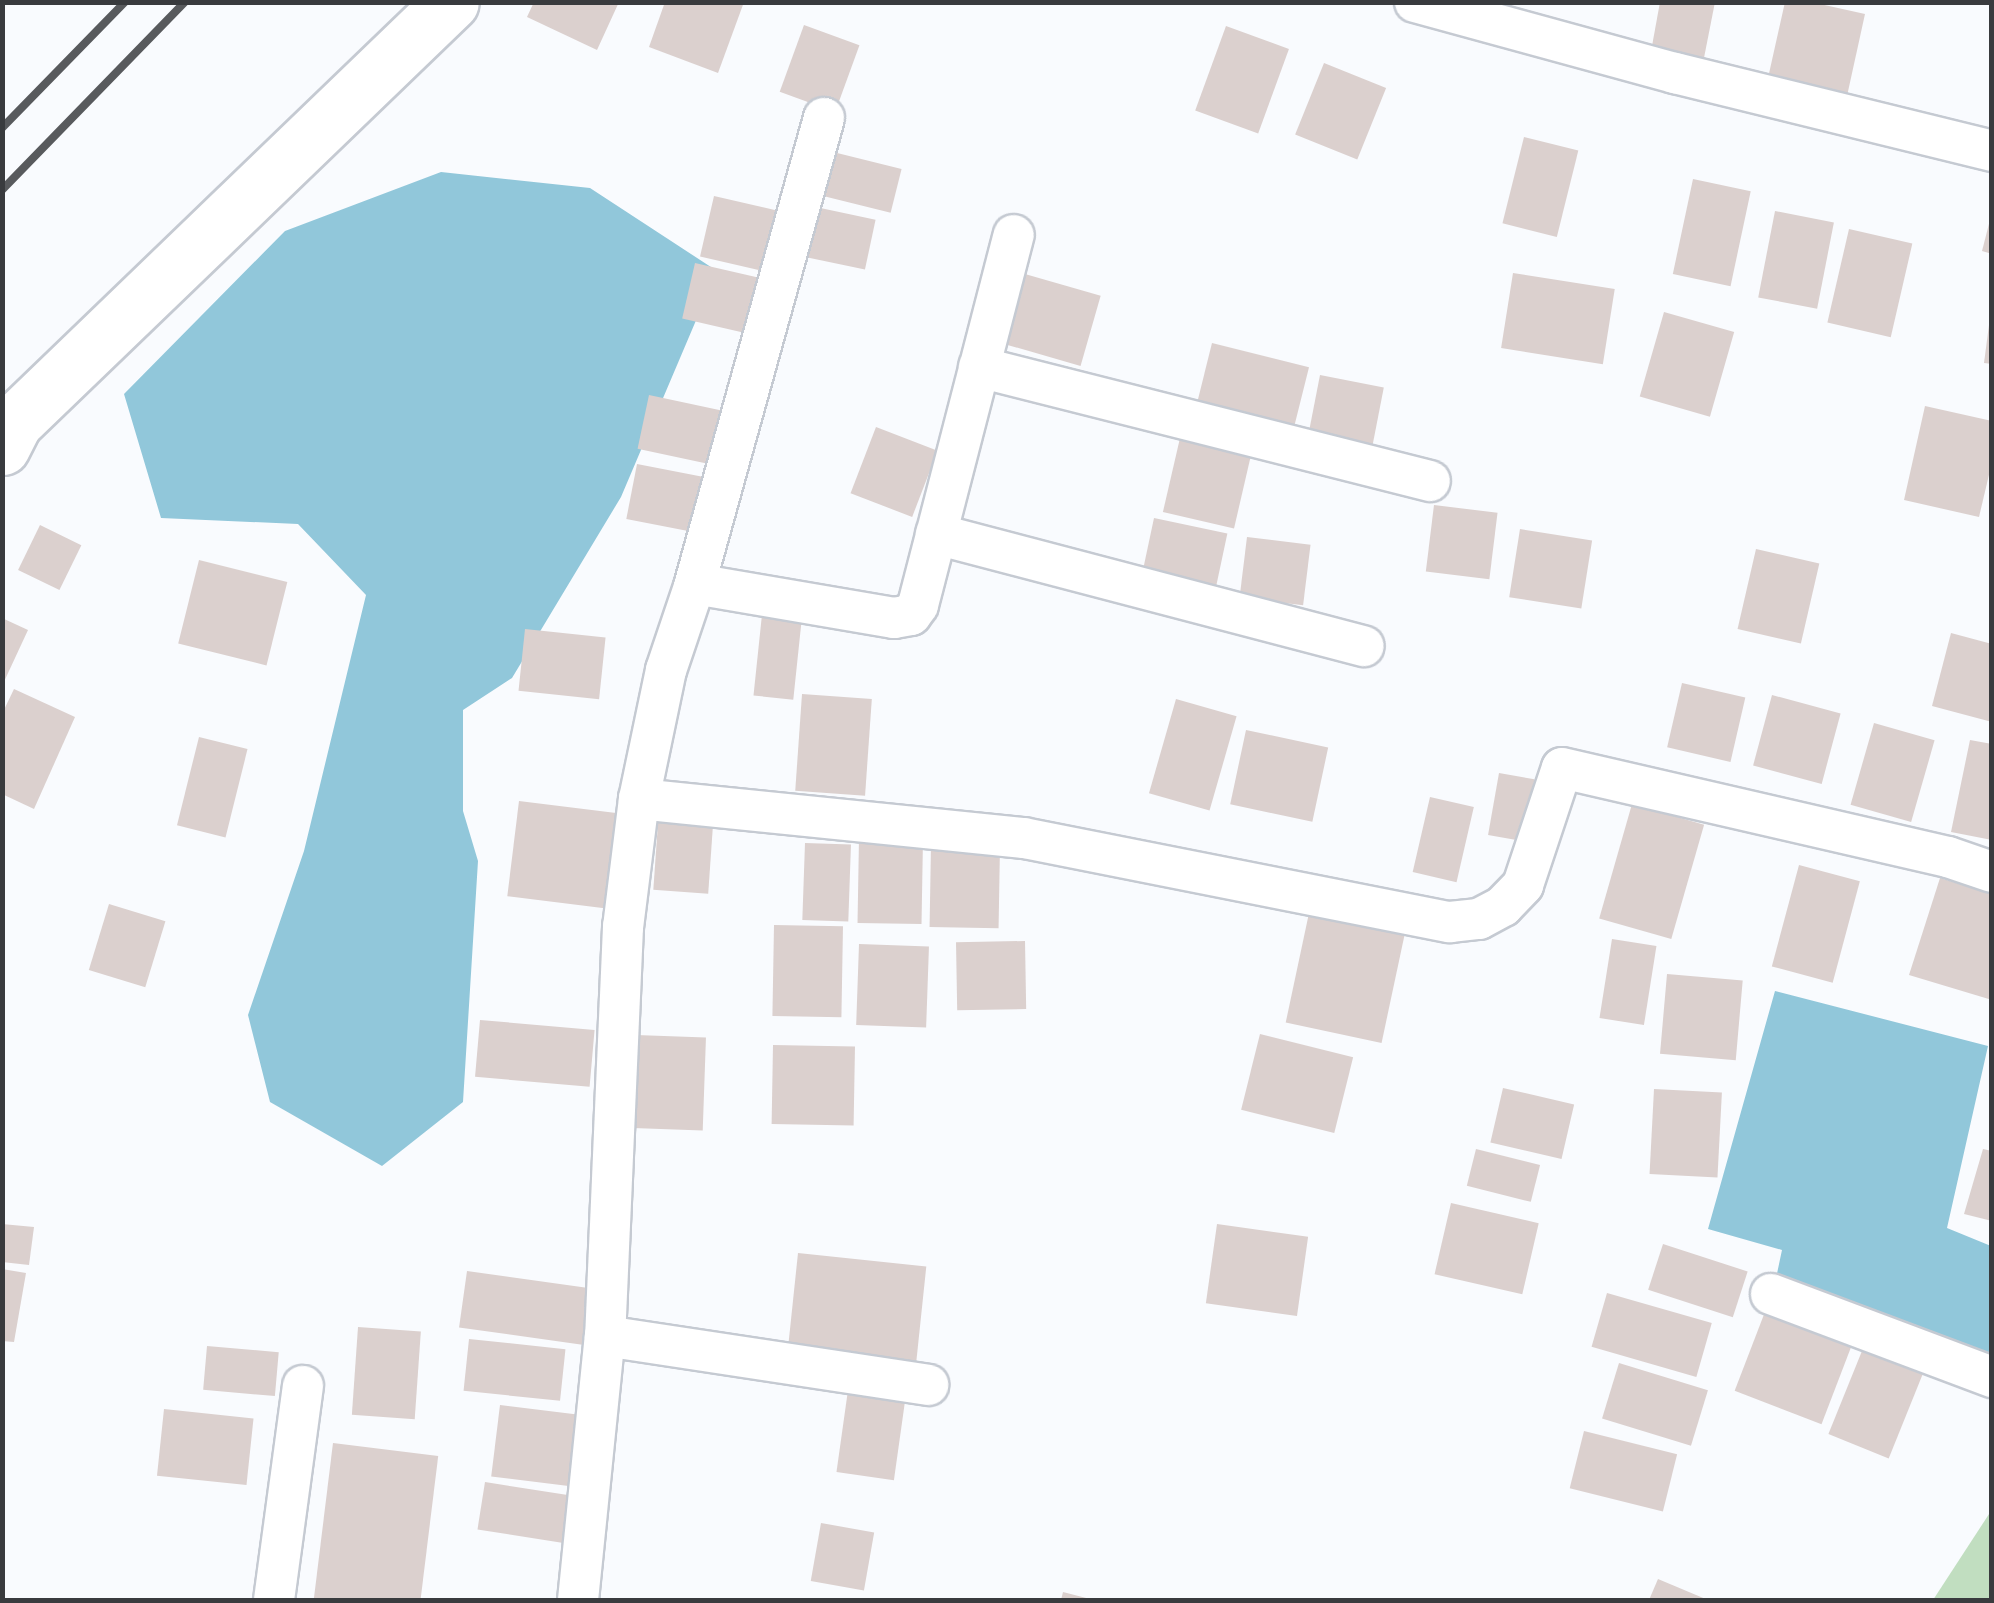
<!DOCTYPE html>
<html>
<head>
<meta charset="utf-8">
<style>
	body { margin:0 }
	#map { position:relative; width:1994px; height:1603px; overflow:hidden; background:#f9fbfe; font-family:"Fira Sans Condensed",sans-serif }
	div>[style] { position:absolute }
	.green>* { inset:0; background:#c1dec0 }
	.water>* { inset:0; background:#91c7da }
	.building>* { inset:0; background:#dbd0ce; transform-origin:0 0 }
	.roads { filter:drop-shadow(2px 0 #c5cad2) drop-shadow(-2px 0 #c5cad2) drop-shadow(0 2px #c5cad2) drop-shadow(0 -2px #c5cad2) }
	.street>* { height:40px; margin:-20px; padding:0 20px; transform-origin:20px; border-radius:20px; background:#fff }
	.secondary>* { height:55px; margin:-27.5px; padding:0 27.5px; transform-origin:27.5px; border-radius:27.5px; background:#fff }
	.rail>* { height:8px; margin:-4px; padding:0 4px; transform-origin:4px; border-radius:4px; background:#585a5d }
	span { translate:-50% -50%; white-space:nowrap; text-align:center; line-height:1.15; -webkit-text-stroke:8px #fff; paint-order:stroke }
	.frame { position:absolute; inset:0; border:5px solid #393b3e; pointer-events:none }
</style>
</head>
<body>
<div id="map">
	<div class="green">
		<i style="clip-path:polygon(1991px 1511px,1991px 1600px,1933px 1600px)"></i>
	</div>
	<div class="water">
		<i style="clip-path:polygon(441px 172px,590px 188px,717px 271px,621px 497px,512px 678px,463px 710px,463px 811px,478px 861px,463px 1102px,382px 1166px,270px 1102px,248px 1015px,304px 851px,366px 595px,298px 524px,161px 518px,124px 394px,285px 231px)"></i>
		<i style="clip-path:polygon(1775px 991px,1988px 1046px,1947px 1228px,1991px 1246px,1991px 1367px,1775px 1283px,1782px 1250px,1708px 1229px)"></i>
	</div>
	<div class="building">
		<i style="clip-path:polygon(534px 2px,619px 2px,597px 50px,527px 17px)"></i>
		<i style="clip-path:polygon(665px 2px,744px 2px,718px 73px,649px 47px)"></i>
		<i style="clip-path:polygon(1660px 2px,1715px 2px,1702px 68px,1650px 57px)"></i>
		<i style="clip-path:polygon(1785px 2px,1811px 2px,1865px 14px,1847px 96px,1768px 78px)"></i>
		<i style="left:804px;top:25px;width:59px;height:71px;rotate:20deg"></i>
		<i style="left:1226px;top:26px;width:67px;height:90px;rotate:20deg"></i>
		<i style="left:1324px;top:63px;width:67px;height:77px;rotate:22deg"></i>
		<i style="left:1524px;top:137px;width:56px;height:89px;rotate:14deg"></i>
		<i style="left:821px;top:149px;width:83px;height:45px;rotate:14deg"></i>
		<i style="left:1693px;top:179px;width:59px;height:97px;rotate:12deg"></i>
		<i style="left:714px;top:196px;width:71px;height:62px;rotate:13deg"></i>
		<i style="left:811px;top:206px;width:66px;height:51px;rotate:12deg"></i>
		<i style="left:1775px;top:211px;width:60px;height:88px;rotate:11deg"></i>
		<i style="clip-path:polygon(1990px 220px,1992px 220px,1992px 254px,1982px 251px)"></i>
		<i style="left:1849px;top:229px;width:65px;height:96px;rotate:13deg"></i>
		<i style="left:695px;top:263px;width:68px;height:57px;rotate:13deg"></i>
		<i style="left:1018px;top:272px;width:86px;height:73px;rotate:16deg"></i>
		<i style="left:1513px;top:273px;width:103px;height:76px;rotate:9deg"></i>
		<i style="left:1664px;top:312px;width:73px;height:88px;rotate:16deg"></i>
		<i style="clip-path:polygon(1989px 325px,1992px 325px,1992px 364px,1984px 363px)"></i>
		<i style="left:1212px;top:343px;width:100px;height:62px;rotate:14deg"></i>
		<i style="left:1320px;top:375px;width:65px;height:63px;rotate:11deg"></i>
		<i style="left:649px;top:395px;width:91px;height:55px;rotate:12deg"></i>
		<i style="clip-path:polygon(1925px 406px,1992px 421px,1992px 462px,1979px 517px,1904px 500px)"></i>
		<i style="left:876px;top:427px;width:66px;height:71px;rotate:21deg"></i>
		<i style="left:1180px;top:438px;width:73px;height:76px;rotate:13deg"></i>
		<i style="left:637px;top:464px;width:76px;height:56px;rotate:11deg"></i>
		<i style="left:1434px;top:505px;width:64px;height:67px;rotate:7deg"></i>
		<i style="left:1154px;top:518px;width:75px;height:58px;rotate:12deg"></i>
		<i style="left:40px;top:525px;width:46px;height:50px;rotate:26deg"></i>
		<i style="left:1520px;top:529px;width:73px;height:69px;rotate:9deg"></i>
		<i style="left:1247px;top:537px;width:64px;height:61px;rotate:7deg"></i>
		<i style="left:1756px;top:549px;width:65px;height:82px;rotate:13deg"></i>
		<i style="left:199px;top:560px;width:91px;height:86px;rotate:14deg"></i>
		<i style="left:763px;top:605px;width:40px;height:91px;rotate:6deg"></i>
		<i style="clip-path:polygon(2px 618px,28px 630px,2px 686px)"></i>
		<i style="left:525px;top:629px;width:81px;height:62px;rotate:6deg"></i>
		<i style="clip-path:polygon(1951px 633px,1992px 644px,1992px 722px,1932px 706px)"></i>
		<i style="left:1682px;top:683px;width:65px;height:66px;rotate:13deg"></i>
		<i style="clip-path:polygon(14px 689px,75px 717px,34px 809px,2px 794px,2px 714px)"></i>
		<i style="left:802px;top:694px;width:70px;height:97px;rotate:4deg"></i>
		<i style="left:1772px;top:695px;width:71px;height:73px;rotate:15deg"></i>
		<i style="left:1176px;top:699px;width:63px;height:98px;rotate:16deg"></i>
		<i style="left:1874px;top:723px;width:63px;height:85px;rotate:16deg"></i>
		<i style="left:1246px;top:730px;width:84px;height:76px;rotate:12deg"></i>
		<i style="left:199px;top:737px;width:50px;height:91px;rotate:14deg"></i>
		<i style="clip-path:polygon(1970px 740px,1992px 744px,1992px 840px,1951px 832px)"></i>
		<i style="left:1499px;top:773px;width:36px;height:63px;rotate:10deg"></i>
		<i style="left:1430px;top:797px;width:45px;height:77px;rotate:13deg"></i>
		<i style="left:519px;top:801px;width:108px;height:96px;rotate:7deg"></i>
		<i style="left:1632px;top:804px;width:75px;height:119px;rotate:16deg"></i>
		<i style="left:658px;top:823px;width:55px;height:67px;rotate:4deg"></i>
		<i style="left:859px;top:838px;width:64px;height:85px;rotate:1deg"></i>
		<i style="left:805px;top:843px;width:46px;height:77px;rotate:2deg"></i>
		<i style="left:931px;top:845px;width:69px;height:82px;rotate:1deg"></i>
		<i style="left:1799px;top:865px;width:63px;height:105px;rotate:15deg"></i>
		<i style="clip-path:polygon(1940px 878px,1992px 894px,1992px 1000px,1909px 975px)"></i>
		<i style="left:109px;top:904px;width:59px;height:69px;rotate:17deg"></i>
		<i style="left:1309px;top:913px;width:98px;height:112px;rotate:12deg"></i>
		<i style="left:774px;top:925px;width:69px;height:91px;rotate:1deg"></i>
		<i style="left:1612px;top:939px;width:45px;height:80px;rotate:9deg"></i>
		<i style="left:1025px;top:941px;width:68px;height:69px;rotate:89deg"></i>
		<i style="left:859px;top:944px;width:70px;height:81px;rotate:2deg"></i>
		<i style="left:1667px;top:974px;width:76px;height:80px;rotate:5deg"></i>
		<i style="left:480px;top:1020px;width:115px;height:57px;rotate:5deg"></i>
		<i style="left:1260px;top:1034px;width:96px;height:78px;rotate:14deg"></i>
		<i style="left:636px;top:1035px;width:70px;height:93px;rotate:2deg"></i>
		<i style="left:773px;top:1045px;width:82px;height:79px;rotate:1deg"></i>
		<i style="left:1503px;top:1088px;width:73px;height:56px;rotate:13deg"></i>
		<i style="left:1654px;top:1089px;width:68px;height:85px;rotate:3deg"></i>
		<i style="left:1476px;top:1149px;width:66px;height:38px;rotate:14deg"></i>
		<i style="clip-path:polygon(1983px 1149px,1992px 1151px,1992px 1221px,1964px 1214px)"></i>
		<i style="left:1451px;top:1203px;width:90px;height:73px;rotate:13deg"></i>
		<i style="clip-path:polygon(2px 1224px,34px 1227px,29px 1265px,2px 1262px)"></i>
		<i style="left:1217px;top:1224px;width:92px;height:80px;rotate:8deg"></i>
		<i style="left:1663px;top:1244px;width:89px;height:48px;rotate:18deg"></i>
		<i style="left:798px;top:1253px;width:129px;height:99px;rotate:6deg"></i>
		<i style="clip-path:polygon(2px 1269px,26px 1273px,14px 1342px,2px 1341px)"></i>
		<i style="left:467px;top:1271px;width:128px;height:57px;rotate:8deg"></i>
		<i style="left:1607px;top:1293px;width:109px;height:56px;rotate:16deg"></i>
		<i style="left:1768px;top:1304px;width:93px;height:93px;rotate:21deg"></i>
		<i style="left:358px;top:1327px;width:63px;height:88px;rotate:4deg"></i>
		<i style="left:469px;top:1339px;width:97px;height:52px;rotate:6deg"></i>
		<i style="left:207px;top:1346px;width:72px;height:44px;rotate:5deg"></i>
		<i style="left:1864px;top:1346px;width:65px;height:95px;rotate:22deg"></i>
		<i style="left:1619px;top:1363px;width:93px;height:58px;rotate:17deg"></i>
		<i style="left:849px;top:1383px;width:58px;height:90px;rotate:8deg"></i>
		<i style="left:500px;top:1405px;width:86px;height:72px;rotate:7deg"></i>
		<i style="left:164px;top:1409px;width:90px;height:67px;rotate:6deg"></i>
		<i style="left:1584px;top:1431px;width:96px;height:59px;rotate:14deg"></i>
		<i style="left:333px;top:1443px;width:106px;height:158px;rotate:7deg"></i>
		<i style="left:485px;top:1482px;width:87px;height:48px;rotate:9deg"></i>
		<i style="left:821px;top:1523px;width:54px;height:59px;rotate:10deg"></i>
		<i style="clip-path:polygon(1658px 1579px,1708px 1600px,1649px 1600px)"></i>
		<i style="clip-path:polygon(1063px 1592px,1090px 1599px,1090px 1600px,1061px 1600px)"></i>
	</div>
	<div class="roads">
		<div class="street">
			<i style="left:1415px;top:2px;width:270px;rotate:15.3deg"></i>
			<i style="left:1675px;top:73px;width:326px;rotate:13.8deg"></i>
			<i style="left:824px;top:118px;width:484px;rotate:105.5deg"></i>
			<i style="left:695px;top:584px;width:202px;rotate:9.7deg"></i>
			<i style="left:894px;top:618px;width:17px;rotate:-10deg"></i>
			<i style="left:911px;top:615px;width:12px;rotate:-55deg"></i>
			<i style="left:918px;top:605px;width:382px;rotate:-75.5deg"></i>
			<i style="left:979px;top:367px;width:465px;rotate:14.2deg"></i>
			<i style="left:936px;top:534px;width:442px;rotate:14.7deg"></i>
			<i style="left:695px;top:584px;width:91px;rotate:108.6deg"></i>
			<i style="left:666px;top:670px;width:132px;rotate:101.8deg"></i>
			<i style="left:639px;top:799px;width:129px;rotate:97.1deg"></i>
			<i style="left:623px;top:927px;width:409px;rotate:92.5deg"></i>
			<i style="left:605px;top:1336px;width:327px;rotate:8.6deg"></i>
			<i style="left:639px;top:799px;width:387px;rotate:5.8deg"></i>
			<i style="left:1024px;top:838px;width:434px;rotate:11.2deg"></i>
			<i style="left:1450px;top:922px;width:29px;rotate:-6deg"></i>
			<i style="left:1479px;top:919px;width:27px;rotate:-28deg"></i>
			<i style="left:1503px;top:906px;width:29px;rotate:-46deg"></i>
			<i style="left:1523px;top:885px;width:123px;rotate:-71.6deg"></i>
			<i style="left:1562px;top:768px;width:396px;rotate:13deg"></i>
			<i style="left:1948px;top:857px;width:46px;rotate:18.8deg"></i>
			<i style="left:1771px;top:1294px;width:236px;rotate:20.6deg"></i>
			<i style="left:274px;top:1600px;width:216px;rotate:-82.3deg"></i>
			<i style="left:578px;top:1600px;width:265px;rotate:-84.2deg"></i>
		</div>
		<div class="secondary">
			<i style="left:2px;top:447px;width:28px;rotate:-63deg"></i>
			<i style="left:15px;top:422px;width:605px;rotate:-43.93deg"></i>
		</div>
	</div>
	<div class="rail">
		<i style="left:2px;top:128px;width:176px;rotate:-45.7deg"></i>
		<i style="left:2px;top:190px;width:262px;rotate:-45.8deg"></i>
	</div>
	<div class="frame"></div>
</div>
</body>
</html>
